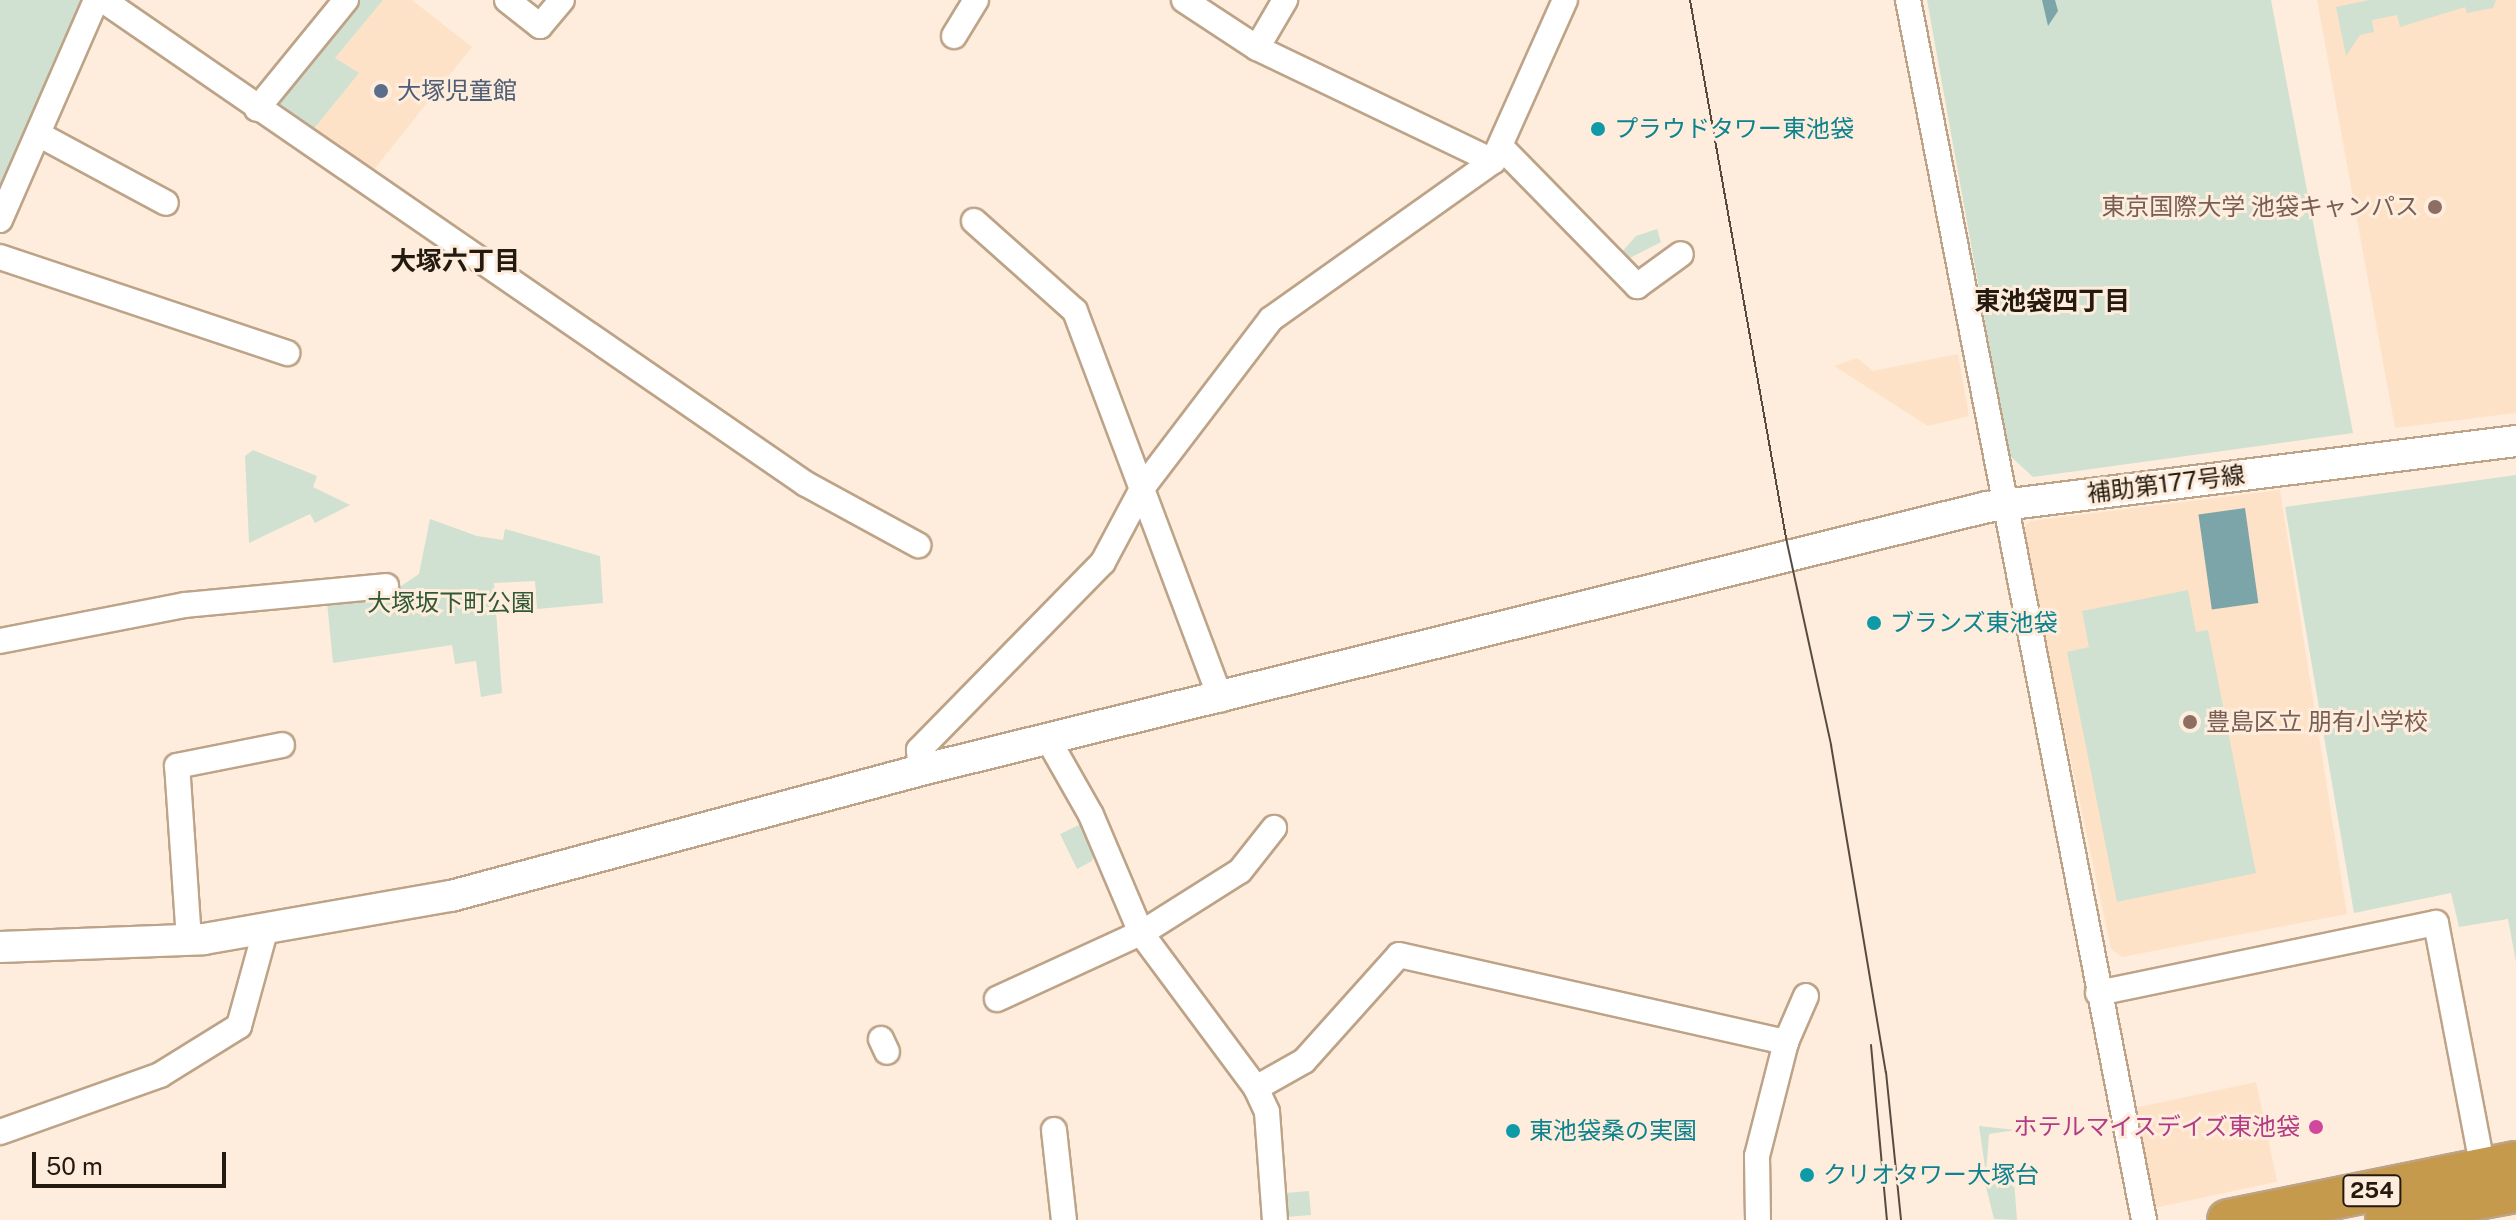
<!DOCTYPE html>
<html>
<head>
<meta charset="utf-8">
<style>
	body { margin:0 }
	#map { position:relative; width:2516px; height:1220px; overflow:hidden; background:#feeddc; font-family:"Public Sans","Noto Sans JP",sans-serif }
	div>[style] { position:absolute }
	.built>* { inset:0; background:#fde2c7; transform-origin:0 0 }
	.green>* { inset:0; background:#d0e1d1; transform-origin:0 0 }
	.water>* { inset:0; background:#7ba5a8; transform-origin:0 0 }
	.roads { filter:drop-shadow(2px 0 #bda387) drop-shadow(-2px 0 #bda387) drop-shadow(0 2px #bda387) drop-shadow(0 -2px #bda387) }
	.minor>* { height:24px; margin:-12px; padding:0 12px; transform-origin:12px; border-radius:12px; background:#fff }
	.tertiary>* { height:30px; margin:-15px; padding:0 15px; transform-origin:15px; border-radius:15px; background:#fff }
	.trunk>* { height:40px; margin:-20px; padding:0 20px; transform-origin:20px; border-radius:20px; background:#c69a4c }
	.tram>* { height:2px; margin:-1px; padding:0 1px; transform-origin:1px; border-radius:1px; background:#574b40 }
	.dots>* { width:22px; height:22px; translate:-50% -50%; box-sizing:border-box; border:4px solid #feeddc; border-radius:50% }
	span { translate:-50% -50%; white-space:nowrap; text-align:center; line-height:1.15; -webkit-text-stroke:6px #feeddc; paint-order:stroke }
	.shield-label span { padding:2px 6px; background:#feeddc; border:2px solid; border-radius:6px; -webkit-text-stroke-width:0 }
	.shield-label { font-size:22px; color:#241a10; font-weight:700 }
	.service-label { font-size:24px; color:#4e5e75 }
	.left { translate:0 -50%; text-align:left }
	.culture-label { font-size:24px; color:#0d838f }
	.education-label { font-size:24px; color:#785e54 }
	.right { translate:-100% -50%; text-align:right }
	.street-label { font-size:24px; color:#241a10 }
	.park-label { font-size:24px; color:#2f5833 }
	.hotel-label { font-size:24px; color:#b23c85 }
	.neighbourhood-label { font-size:26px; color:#241a10; font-weight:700 }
	.scale { position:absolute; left:32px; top:1152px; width:194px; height:36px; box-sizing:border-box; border:4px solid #241a10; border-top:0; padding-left:10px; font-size:24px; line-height:28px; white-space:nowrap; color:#241a10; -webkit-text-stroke:6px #feeddc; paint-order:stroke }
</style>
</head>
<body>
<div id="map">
	<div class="built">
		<i style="clip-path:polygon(383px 0,412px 0,472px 47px,364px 182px,304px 141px,358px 74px,335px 58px)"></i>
		<i style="clip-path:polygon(2317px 0,2516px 0,2516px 413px,2395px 428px)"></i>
		<i style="clip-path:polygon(1958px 354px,1969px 416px,1928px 426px,1834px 366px,1857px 358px,1873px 371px)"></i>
		<i style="clip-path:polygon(2280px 490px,2347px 914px,2122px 957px,2111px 949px,2022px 530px,2030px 521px)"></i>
		<i style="left:2256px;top:1082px;width:102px;height:127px;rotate:78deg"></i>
	</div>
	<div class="green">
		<i style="clip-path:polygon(0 0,83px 0,0 185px)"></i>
		<i style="clip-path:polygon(347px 0,383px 0,335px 58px,359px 73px,304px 141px,260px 111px)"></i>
		<i style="clip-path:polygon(1927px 0,2271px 0,2353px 433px,2033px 477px,2009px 455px)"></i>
		<i style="clip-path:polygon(2369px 0,2496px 0,2493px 8px,2467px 13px,2465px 7px,2400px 27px,2397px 15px,2372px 20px,2374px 32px,2360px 35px,2346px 56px,2336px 7px)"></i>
		<i style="clip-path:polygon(1657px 229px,1661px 242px,1626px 260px,1620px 254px,1636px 236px)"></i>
		<i style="clip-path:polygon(253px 450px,317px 476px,313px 487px,350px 505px,315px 523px,310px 514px,249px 543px,245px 456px)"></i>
		<i style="clip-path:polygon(2516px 475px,2516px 962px,2508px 919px,2459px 927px,2451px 893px,2354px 913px,2285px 507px)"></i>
		<i style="clip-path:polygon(430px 519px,477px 536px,503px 540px,505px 529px,600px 556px,603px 603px,537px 609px,535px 581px,494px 583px,502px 693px,481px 697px,476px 661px,455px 664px,452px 645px,333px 663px,327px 602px,382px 599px,419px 574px)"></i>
		<i style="clip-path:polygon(2188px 590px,2196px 632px,2208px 630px,2256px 873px,2117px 902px,2067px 652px,2089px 647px,2082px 611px)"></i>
		<i style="clip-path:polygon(1081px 824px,1095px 849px,1092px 861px,1077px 869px,1060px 834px)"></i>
		<i style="clip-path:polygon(1979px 1126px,2016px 1130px,1989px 1134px,1986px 1174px)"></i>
		<i style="clip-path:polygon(1984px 1179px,2014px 1180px,2017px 1220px,1994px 1219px)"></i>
		<i style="left:1309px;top:1191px;width:24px;height:24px;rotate:85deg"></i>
	</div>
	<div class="water">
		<i style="clip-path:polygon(2042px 0,2055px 0,2058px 11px,2048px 26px)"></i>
		<i style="left:2245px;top:508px;width:96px;height:47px;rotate:82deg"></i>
	</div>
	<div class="roads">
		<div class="minor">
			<i style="left:103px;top:0;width:854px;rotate:34.55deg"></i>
			<i style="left:806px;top:484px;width:128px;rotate:28.6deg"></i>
			<i style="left:507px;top:0;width:42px;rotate:38.2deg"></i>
			<i style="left:540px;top:26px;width:34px;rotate:-50deg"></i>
			<i style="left:1184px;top:0;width:87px;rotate:33.3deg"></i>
			<i style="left:1257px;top:48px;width:262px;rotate:25.6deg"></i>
			<i style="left:1908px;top:0;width:1243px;rotate:79.05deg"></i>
			<i style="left:954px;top:36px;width:42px;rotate:-58.6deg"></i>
			<i style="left:1257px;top:48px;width:56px;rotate:-59.7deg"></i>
			<i style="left:257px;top:109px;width:141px;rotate:-50.8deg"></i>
			<i style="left:38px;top:134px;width:145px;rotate:28.3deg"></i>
			<i style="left:1503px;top:149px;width:192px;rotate:45.6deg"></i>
			<i style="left:1637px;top:286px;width:54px;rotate:-36deg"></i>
			<i style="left:0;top:220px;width:240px;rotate:-66.4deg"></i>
			<i style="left:974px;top:221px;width:135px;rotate:41.7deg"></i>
			<i style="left:1075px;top:311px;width:415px;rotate:69.4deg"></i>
			<i style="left:0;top:257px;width:303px;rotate:18.5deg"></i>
			<i style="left:0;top:641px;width:188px;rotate:-11deg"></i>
			<i style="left:185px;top:605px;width:202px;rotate:-5.4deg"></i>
			<i style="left:1049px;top:741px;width:85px;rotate:60.4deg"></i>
			<i style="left:1091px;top:815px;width:128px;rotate:67deg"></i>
			<i style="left:1141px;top:933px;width:193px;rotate:53.4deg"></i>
			<i style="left:1256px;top:1088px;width:26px;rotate:65deg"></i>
			<i style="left:1267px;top:1112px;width:108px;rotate:85.8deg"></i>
			<i style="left:921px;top:770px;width:20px;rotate:-96deg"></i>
			<i style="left:919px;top:750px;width:263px;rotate:-45.6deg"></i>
			<i style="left:1103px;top:562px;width:85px;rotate:-61.9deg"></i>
			<i style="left:1143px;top:487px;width:211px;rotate:-52.7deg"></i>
			<i style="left:1271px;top:319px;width:272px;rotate:-35.4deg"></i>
			<i style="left:1493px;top:161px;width:176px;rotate:-65.9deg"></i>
			<i style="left:189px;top:940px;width:174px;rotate:-93.9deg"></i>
			<i style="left:177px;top:766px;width:107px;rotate:-11.3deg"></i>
			<i style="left:2098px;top:993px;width:345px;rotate:-11.7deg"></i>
			<i style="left:2436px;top:923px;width:250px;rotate:79.2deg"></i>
			<i style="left:997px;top:999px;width:163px;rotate:-24.7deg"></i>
			<i style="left:1145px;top:931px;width:112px;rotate:-32.3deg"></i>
			<i style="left:1240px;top:871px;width:55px;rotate:-51.7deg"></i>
			<i style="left:881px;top:1039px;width:14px;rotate:65deg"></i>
			<i style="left:1256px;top:1088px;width:55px;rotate:-29.4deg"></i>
			<i style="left:1304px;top:1061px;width:142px;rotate:-48.1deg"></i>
			<i style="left:1399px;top:955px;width:397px;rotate:12.7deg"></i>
			<i style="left:1054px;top:1130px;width:91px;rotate:83.7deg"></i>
			<i style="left:0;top:1132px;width:170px;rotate:-19.6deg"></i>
			<i style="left:160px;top:1075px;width:93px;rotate:-31.8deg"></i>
			<i style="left:239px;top:1026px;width:102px;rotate:-74.6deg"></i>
			<i style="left:1758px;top:1220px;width:64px;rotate:-90.9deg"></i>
			<i style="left:1757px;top:1156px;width:118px;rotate:-75.7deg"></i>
			<i style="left:1786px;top:1042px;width:50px;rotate:-66.5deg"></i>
		</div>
		<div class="tertiary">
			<i style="left:0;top:947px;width:204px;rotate:-2.2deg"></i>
			<i style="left:204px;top:939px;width:251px;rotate:-9.9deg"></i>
			<i style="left:451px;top:896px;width:487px;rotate:-15deg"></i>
			<i style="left:921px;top:770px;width:1098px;rotate:-13.86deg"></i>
			<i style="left:1987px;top:507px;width:533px;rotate:-7.11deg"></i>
		</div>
		<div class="trunk">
			<i style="left:2386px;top:1216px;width:132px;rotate:-10.5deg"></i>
			<i style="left:2228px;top:1220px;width:294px;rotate:-11.4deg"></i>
		</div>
	</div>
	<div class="tram">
		<i style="left:1690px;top:0;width:546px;rotate:79.88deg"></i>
		<i style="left:1786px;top:538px;width:212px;rotate:77.7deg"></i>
		<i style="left:1831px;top:745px;width:332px;rotate:80.5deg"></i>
		<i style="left:1886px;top:1072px;width:149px;rotate:84.2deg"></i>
		<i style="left:1871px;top:1045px;width:176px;rotate:84.8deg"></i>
	</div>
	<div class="dots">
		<i style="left:381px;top:91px;background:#5c6f8a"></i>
		<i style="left:1598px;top:129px;background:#0f9aa8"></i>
		<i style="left:2435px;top:207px;background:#8d6e63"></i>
		<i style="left:1874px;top:623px;background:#0f9aa8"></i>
		<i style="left:2190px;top:722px;background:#8d6e63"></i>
		<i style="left:2316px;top:1127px;background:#d1479c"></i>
		<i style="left:1513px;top:1131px;background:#0f9aa8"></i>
		<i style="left:1807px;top:1175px;background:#0f9aa8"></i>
	</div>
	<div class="shield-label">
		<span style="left:2372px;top:1191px">254</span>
	</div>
	<div class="service-label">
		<span class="left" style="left:397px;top:91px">大塚児童館</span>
	</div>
	<div class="culture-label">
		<span class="left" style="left:1614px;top:129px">プラウドタワー東池袋</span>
		<span class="left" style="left:1890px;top:623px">ブランズ東池袋</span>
		<span class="left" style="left:1529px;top:1131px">東池袋桑の実園</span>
		<span class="left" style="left:1823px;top:1175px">クリオタワー大塚台</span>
	</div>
	<div class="education-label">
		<span class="right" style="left:2419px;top:207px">東京国際大学 池袋キャンパス</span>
		<span class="left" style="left:2206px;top:722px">豊島区立 朋有小学校</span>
	</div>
	<div class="street-label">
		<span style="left:2166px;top:484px;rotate:-7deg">補助第177号線</span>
	</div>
	<div class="park-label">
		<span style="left:451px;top:603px">大塚坂下町公園</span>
	</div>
	<div class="hotel-label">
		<span class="right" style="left:2300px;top:1127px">ホテルマイスデイズ東池袋</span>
	</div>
	<div class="neighbourhood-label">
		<span style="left:455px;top:261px">大塚六丁目</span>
		<span style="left:2052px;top:301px">東池袋四丁目</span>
	</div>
	<div class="scale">50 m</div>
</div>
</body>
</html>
